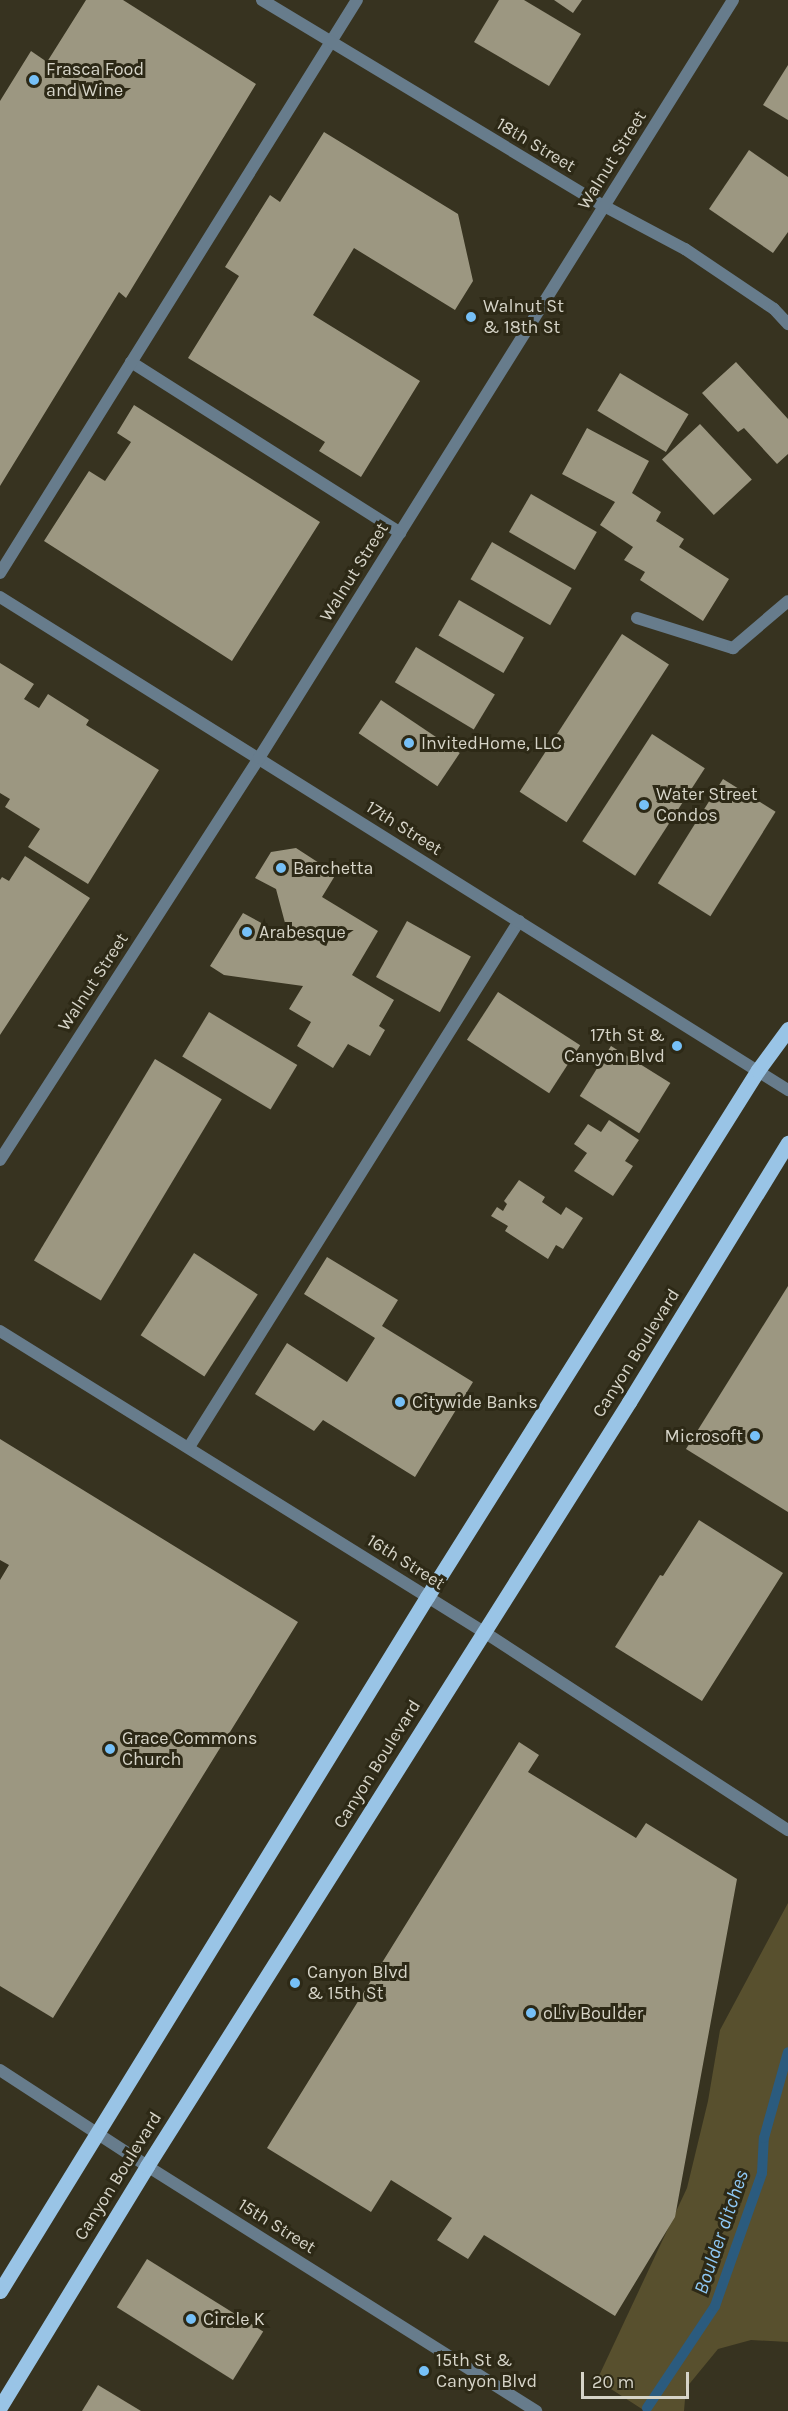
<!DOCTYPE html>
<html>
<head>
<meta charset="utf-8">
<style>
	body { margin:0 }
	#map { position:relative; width:788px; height:2411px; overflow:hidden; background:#373320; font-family:Karla,sans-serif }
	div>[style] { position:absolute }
	.green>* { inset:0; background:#58502e }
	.stream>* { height:10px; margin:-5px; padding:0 5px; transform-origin:5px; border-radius:5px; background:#2b5b7e }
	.building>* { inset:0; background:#9c9781; transform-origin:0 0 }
	.service>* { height:12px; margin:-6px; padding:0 6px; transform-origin:6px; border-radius:6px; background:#677c8c }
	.minor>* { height:12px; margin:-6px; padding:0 6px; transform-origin:6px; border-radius:6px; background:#677c8c }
	.tertiary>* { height:12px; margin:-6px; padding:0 6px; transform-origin:6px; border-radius:6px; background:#677c8c }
	.primary>* { height:15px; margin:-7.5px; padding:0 7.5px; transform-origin:7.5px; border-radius:7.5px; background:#99c4e6 }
	.dots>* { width:16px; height:16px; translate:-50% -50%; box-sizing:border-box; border:3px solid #2d2916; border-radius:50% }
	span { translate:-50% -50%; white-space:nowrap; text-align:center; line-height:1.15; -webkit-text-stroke:6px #2d2916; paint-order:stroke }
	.poi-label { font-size:18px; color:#d6d4c8 }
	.left { translate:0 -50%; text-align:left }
	.right { translate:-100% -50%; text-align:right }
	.street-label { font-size:18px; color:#d6d4c8 }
	.water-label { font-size:20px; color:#8fc8f4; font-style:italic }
	.scale { position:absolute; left:581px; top:2372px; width:108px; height:27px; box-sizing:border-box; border:3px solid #d6d4c8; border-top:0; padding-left:8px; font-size:18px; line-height:21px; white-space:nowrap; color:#d6d4c8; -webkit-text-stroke:4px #2d2916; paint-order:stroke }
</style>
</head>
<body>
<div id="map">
	<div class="green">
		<i style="clip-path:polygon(788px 1903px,788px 2342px,751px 2340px,718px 2349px,686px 2388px,684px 2411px,645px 2411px,597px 2380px,687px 2188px,708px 2101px,720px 2030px)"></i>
	</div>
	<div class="stream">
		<i style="left:647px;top:2408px;width:123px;rotate:-56.3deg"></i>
		<i style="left:715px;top:2306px;width:141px;rotate:-70.5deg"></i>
		<i style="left:762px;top:2173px;width:35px;rotate:-87deg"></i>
		<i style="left:764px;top:2138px;width:89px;rotate:-74.4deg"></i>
	</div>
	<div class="building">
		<i style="clip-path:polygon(86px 0,123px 0,256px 84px,126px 298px,119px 292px,0 486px,0 101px,31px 51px,47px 62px)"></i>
		<i style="clip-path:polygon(499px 0,524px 0,581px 34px,549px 86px,474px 42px)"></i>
		<i style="clip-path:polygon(554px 0,582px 0,573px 13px)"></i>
		<i style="clip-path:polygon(788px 65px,788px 120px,763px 105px)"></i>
		<i style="clip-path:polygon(324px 132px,458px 214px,473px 281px,455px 310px,354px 248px,313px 315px,420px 381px,361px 477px,319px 451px,325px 442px,188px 358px,239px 276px,225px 267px,270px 195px,280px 202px)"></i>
		<i style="clip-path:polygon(749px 150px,788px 177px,788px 232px,773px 253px,709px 209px)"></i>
		<i style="clip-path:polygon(736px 362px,788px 419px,788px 454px,777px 464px,744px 428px,738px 432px,702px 393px)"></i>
		<i style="left:620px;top:373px;width:80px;height:44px;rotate:31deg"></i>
		<i style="clip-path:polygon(134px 405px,320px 522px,232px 661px,44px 541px,89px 471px,105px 481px,131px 442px,117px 433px)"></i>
		<i style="left:700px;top:424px;width:76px;height:52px;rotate:47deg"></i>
		<i style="clip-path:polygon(587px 428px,649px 461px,632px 493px,661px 512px,656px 521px,684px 539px,679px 547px,729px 579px,703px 621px,640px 580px,645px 572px,624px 560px,633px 547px,600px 525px,615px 502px,562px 474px)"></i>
		<i style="left:531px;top:494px;width:76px;height:44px;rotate:30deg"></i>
		<i style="left:492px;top:542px;width:92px;height:43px;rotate:30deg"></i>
		<i style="left:459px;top:600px;width:75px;height:41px;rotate:30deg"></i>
		<i style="left:622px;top:634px;width:56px;height:188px;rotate:33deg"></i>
		<i style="left:416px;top:647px;width:92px;height:41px;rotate:31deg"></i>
		<i style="clip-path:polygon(0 663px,34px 684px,24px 699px,39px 708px,48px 694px,89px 720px,86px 725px,159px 770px,88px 884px,28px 847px,40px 829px,5px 807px,10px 799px,0 793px)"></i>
		<i style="left:381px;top:700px;width:95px;height:40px;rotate:34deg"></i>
		<i style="left:652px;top:734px;width:63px;height:128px;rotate:33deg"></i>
		<i style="left:723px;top:779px;width:62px;height:123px;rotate:32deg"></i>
		<i style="clip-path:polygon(296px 848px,336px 874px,322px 897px,378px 931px,352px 975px,394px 1000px,379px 1026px,385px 1030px,370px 1056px,348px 1044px,333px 1068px,297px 1046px,311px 1022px,289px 1009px,303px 986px,224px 975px,210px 966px,243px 913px,289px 938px,276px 889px,255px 878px,271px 852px)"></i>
		<i style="clip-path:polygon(25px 856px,90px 898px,0 1035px,0 880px,2px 877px,9px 881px)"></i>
		<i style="left:407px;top:921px;width:73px;height:64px;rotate:29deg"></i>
		<i style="left:498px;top:992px;width:98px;height:57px;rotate:33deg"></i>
		<i style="left:209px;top:1012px;width:103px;height:52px;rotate:31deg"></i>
		<i style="left:611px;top:1046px;width:70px;height:59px;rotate:32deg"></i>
		<i style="left:155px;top:1059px;width:78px;height:235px;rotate:31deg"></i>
		<i style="clip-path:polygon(609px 1120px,639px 1140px,625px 1161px,633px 1166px,613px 1196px,574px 1171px,587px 1153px,574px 1144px,588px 1124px,601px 1132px)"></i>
		<i style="clip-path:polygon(519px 1180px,545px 1197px,542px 1202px,561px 1215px,566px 1207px,583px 1218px,563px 1249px,556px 1245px,548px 1259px,505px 1231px,508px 1226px,491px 1216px,497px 1207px,503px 1211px,507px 1204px,504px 1201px)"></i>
		<i style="left:194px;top:1253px;width:76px;height:98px;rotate:33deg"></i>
		<i style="clip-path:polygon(327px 1257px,398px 1300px,382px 1326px,473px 1382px,415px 1477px,323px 1420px,314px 1431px,255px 1394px,287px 1343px,347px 1382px,375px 1338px,304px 1294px)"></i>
		<i style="clip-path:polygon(788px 1286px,788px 1512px,686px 1449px)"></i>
		<i style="clip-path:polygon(0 1439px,298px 1622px,53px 2018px,0 1986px,0 1580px,9px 1565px,0 1560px)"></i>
		<i style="clip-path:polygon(699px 1520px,783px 1573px,702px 1701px,615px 1647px,660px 1575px,663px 1576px)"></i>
		<i style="clip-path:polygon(519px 1742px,539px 1755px,528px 1772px,636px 1838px,646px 1823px,737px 1879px,675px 2217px,615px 2316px,484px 2235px,468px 2259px,437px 2240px,452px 2218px,391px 2180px,371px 2212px,267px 2148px)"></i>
		<i style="left:147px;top:2259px;width:137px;height:57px;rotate:32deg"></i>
		<i style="clip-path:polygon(98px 2385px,141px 2411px,82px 2411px)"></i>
	</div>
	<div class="service">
		<i style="left:131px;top:362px;width:319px;rotate:32.4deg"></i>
		<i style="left:0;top:573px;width:675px;rotate:-58.08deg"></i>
		<i style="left:637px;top:618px;width:101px;rotate:17.4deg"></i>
		<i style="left:733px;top:648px;width:72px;rotate:-40.5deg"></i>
		<i style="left:189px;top:1447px;width:621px;rotate:-57.9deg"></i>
	</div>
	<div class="minor">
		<i style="left:262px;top:0;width:399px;rotate:31.1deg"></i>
		<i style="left:604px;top:206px;width:92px;rotate:28deg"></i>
		<i style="left:685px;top:249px;width:107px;rotate:34deg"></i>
		<i style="left:774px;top:309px;width:21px;rotate:47deg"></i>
		<i style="left:0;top:1331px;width:570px;rotate:31.88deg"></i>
		<i style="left:484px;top:1632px;width:363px;rotate:33.1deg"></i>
	</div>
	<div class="tertiary">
		<i style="left:0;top:597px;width:930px;rotate:32.03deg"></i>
		<i style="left:0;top:1160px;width:478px;rotate:-57.2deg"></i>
		<i style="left:259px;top:758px;width:894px;rotate:-57.98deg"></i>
		<i style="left:0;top:2070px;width:176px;rotate:33.1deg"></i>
		<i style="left:147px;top:2166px;width:460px;rotate:32.2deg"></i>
	</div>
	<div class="primary">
		<i style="left:0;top:2291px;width:815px;rotate:-58.4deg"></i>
		<i style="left:427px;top:1597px;width:622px;rotate:-57.87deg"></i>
		<i style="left:758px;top:1070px;width:51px;rotate:-53.8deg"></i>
		<i style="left:0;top:2407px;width:282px;rotate:-58.6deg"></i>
		<i style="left:147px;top:2166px;width:903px;rotate:-57.75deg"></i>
		<i style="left:629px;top:1402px;width:304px;rotate:-58.5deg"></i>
	</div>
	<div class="dots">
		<i style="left:34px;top:80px;background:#76c0f7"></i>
		<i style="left:471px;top:317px;background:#76c0f7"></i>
		<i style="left:409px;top:743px;background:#76c0f7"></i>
		<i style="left:644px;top:805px;background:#76c0f7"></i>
		<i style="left:281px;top:868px;background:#76c0f7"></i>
		<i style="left:247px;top:932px;background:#76c0f7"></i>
		<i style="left:677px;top:1046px;background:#76c0f7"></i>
		<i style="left:400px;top:1402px;background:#76c0f7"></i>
		<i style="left:755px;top:1436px;background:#76c0f7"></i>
		<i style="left:110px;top:1749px;background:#76c0f7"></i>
		<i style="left:295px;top:1983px;background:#76c0f7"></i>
		<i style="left:531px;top:2013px;background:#76c0f7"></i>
		<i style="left:191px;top:2319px;background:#76c0f7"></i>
		<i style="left:424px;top:2371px;background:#76c0f7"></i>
	</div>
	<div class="poi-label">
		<span class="left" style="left:46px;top:80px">Frasca Food<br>and Wine</span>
		<span class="left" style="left:483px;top:317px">Walnut St<br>&amp; 18th St</span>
		<span class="left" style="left:421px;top:743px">InvitedHome, LLC</span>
		<span class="left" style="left:656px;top:805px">Water Street<br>Condos</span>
		<span class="left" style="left:293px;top:868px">Barchetta</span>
		<span class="left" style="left:259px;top:932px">Arabesque</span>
		<span class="right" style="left:665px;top:1046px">17th St &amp;<br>Canyon Blvd</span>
		<span class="left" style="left:412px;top:1402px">Citywide Banks</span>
		<span class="right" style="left:743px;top:1436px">Microsoft</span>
		<span class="left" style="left:122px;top:1749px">Grace Commons<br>Church</span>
		<span class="left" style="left:307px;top:1983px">Canyon Blvd<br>&amp; 15th St</span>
		<span class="left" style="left:543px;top:2013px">oLiv Boulder</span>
		<span class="left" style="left:203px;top:2319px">Circle K</span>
		<span class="left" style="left:436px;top:2371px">15th St &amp;<br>Canyon Blvd</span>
	</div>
	<div class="street-label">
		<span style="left:536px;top:145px;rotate:31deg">18th Street</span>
		<span style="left:612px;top:160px;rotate:-58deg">Walnut Street</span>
		<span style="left:354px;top:572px;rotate:-58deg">Walnut Street</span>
		<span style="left:404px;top:828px;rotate:32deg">17th Street</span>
		<span style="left:93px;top:982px;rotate:-57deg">Walnut Street</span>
		<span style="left:636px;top:1353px;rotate:-58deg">Canyon Boulevard</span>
		<span style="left:406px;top:1562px;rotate:32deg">16th Street</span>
		<span style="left:377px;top:1764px;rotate:-58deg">Canyon Boulevard</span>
		<span style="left:118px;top:2176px;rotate:-58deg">Canyon Boulevard</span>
		<span style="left:277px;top:2226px;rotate:32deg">15th Street</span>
	</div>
	<div class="water-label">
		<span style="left:721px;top:2232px;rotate:-71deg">Boulder ditches</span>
	</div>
	<div class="scale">20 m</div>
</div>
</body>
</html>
